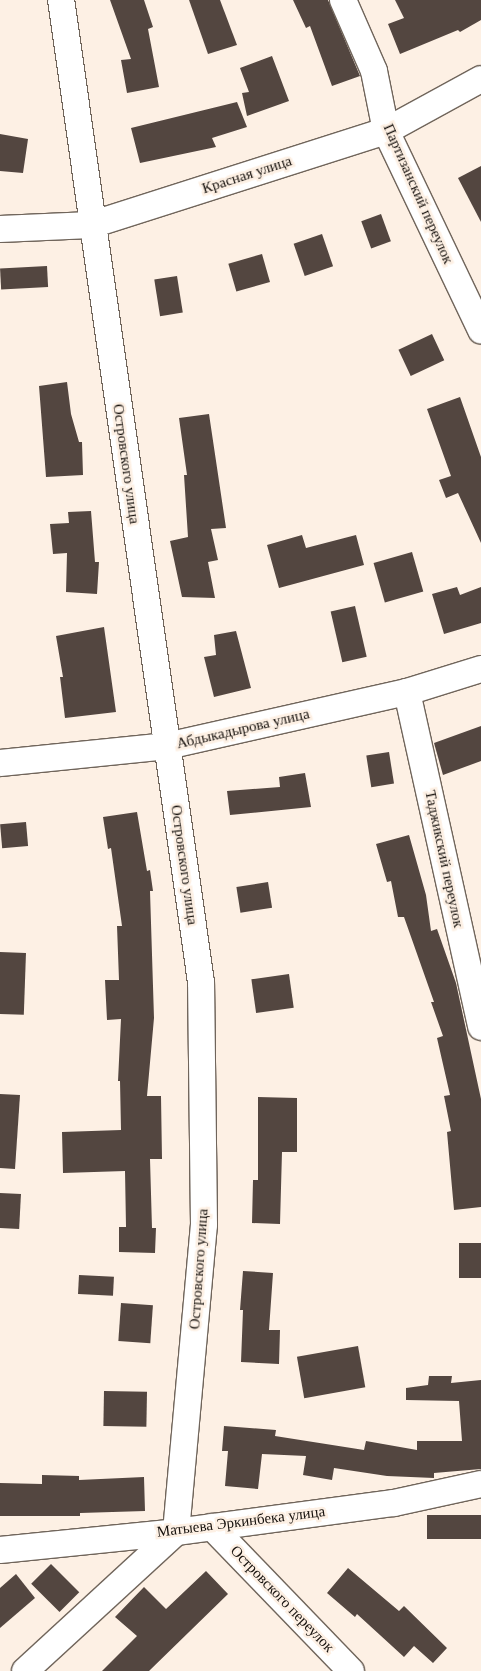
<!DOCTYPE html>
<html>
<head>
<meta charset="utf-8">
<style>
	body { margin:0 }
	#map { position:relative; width:481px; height:1671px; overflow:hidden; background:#fdf0e4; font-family:"Times New Roman",serif }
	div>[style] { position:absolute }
	.building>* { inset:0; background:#534640; transform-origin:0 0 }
	.roads { filter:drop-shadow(1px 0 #70655b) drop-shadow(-1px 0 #70655b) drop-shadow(0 1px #70655b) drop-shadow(0 -1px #70655b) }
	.minor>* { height:26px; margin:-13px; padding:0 13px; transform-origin:13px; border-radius:13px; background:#fff }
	span { translate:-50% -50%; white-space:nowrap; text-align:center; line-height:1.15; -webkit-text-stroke:5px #fdf0e4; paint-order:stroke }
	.street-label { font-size:15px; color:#15100c }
</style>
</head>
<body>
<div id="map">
	<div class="building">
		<i style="clip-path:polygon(110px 0,144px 0,153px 27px,148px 29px,159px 87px,127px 93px,121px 60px,131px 59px)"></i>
		<i style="clip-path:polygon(189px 0,220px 0,237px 45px,208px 54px)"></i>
		<i style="clip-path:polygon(293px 0,328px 0,360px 76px,332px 86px,310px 26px,306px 28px)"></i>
		<i style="clip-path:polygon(395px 0,481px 0,481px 20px,460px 32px,458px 30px,400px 54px,388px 24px,404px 18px)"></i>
		<i style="clip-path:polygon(272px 56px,289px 101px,247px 116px,242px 93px,249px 92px,240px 68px)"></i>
		<i style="clip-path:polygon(237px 102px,247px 127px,212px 138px,216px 147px,140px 163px,131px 128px)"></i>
		<i style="clip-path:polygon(0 134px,28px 139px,23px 173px,0 171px)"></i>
		<i style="clip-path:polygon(481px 166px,481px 222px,458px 178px)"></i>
		<i style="left:381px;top:214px;width:29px;height:21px;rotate:70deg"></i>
		<i style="left:322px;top:234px;width:34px;height:30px;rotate:71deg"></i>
		<i style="left:262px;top:254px;width:29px;height:35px;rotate:74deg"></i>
		<i style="left:47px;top:266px;width:21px;height:47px;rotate:87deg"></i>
		<i style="left:177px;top:276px;width:37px;height:23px;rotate:81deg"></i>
		<i style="left:432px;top:334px;width:29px;height:37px;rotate:65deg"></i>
		<i style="clip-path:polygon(67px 382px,71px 414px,79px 442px,82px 442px,83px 475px,46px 477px,39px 386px)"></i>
		<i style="clip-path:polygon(460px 397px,481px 457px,481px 543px,458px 493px,446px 498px,439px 480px,451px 476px,427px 409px)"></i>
		<i style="clip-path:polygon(209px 414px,226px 528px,211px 529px,218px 560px,208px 562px,215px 598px,182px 597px,170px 541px,188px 537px,184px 475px,187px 475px,179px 418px)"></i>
		<i style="clip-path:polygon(91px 511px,95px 562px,99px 562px,97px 594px,66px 592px,67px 553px,53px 554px,50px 524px,69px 523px,68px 512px)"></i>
		<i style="clip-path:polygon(302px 535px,306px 548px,356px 535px,364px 565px,279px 588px,267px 545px)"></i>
		<i style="left:412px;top:552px;width:41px;height:40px;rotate:74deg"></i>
		<i style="clip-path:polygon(457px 587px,460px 595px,481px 587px,481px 623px,444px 634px,432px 594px)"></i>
		<i style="left:355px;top:606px;width:52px;height:25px;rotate:77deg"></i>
		<i style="clip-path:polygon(104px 627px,116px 712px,65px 718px,60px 677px,63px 677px,56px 636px)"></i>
		<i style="clip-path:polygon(236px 631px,251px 688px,214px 697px,204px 657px,216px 655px,214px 635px)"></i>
		<i style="clip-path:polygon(481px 726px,481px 761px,443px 775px,434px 743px)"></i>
		<i style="left:389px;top:752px;width:32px;height:23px;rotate:81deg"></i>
		<i style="clip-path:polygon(305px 773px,311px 807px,230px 815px,227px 791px,280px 787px,279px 777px)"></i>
		<i style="clip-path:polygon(137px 812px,147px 871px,150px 870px,153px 891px,150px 891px,154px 1018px,147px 1096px,161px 1096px,162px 1159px,150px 1159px,152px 1228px,156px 1228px,155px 1253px,119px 1252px,119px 1227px,126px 1227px,125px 1171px,63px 1173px,62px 1132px,121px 1130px,120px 1081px,118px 1081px,121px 1019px,107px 1020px,105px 980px,119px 980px,117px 926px,122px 926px,111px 848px,108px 849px,103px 817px)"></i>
		<i style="left:26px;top:822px;width:24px;height:26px;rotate:85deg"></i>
		<i style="clip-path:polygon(409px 835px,426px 895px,431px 931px,437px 929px,456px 983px,481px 1099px,481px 1207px,454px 1210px,447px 1132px,451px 1131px,444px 1096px,450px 1095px,437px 1038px,443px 1036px,431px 1002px,434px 1002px,404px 917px,398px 917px,391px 881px,387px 882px,376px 844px)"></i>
		<i style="left:268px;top:882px;width:26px;height:32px;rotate:81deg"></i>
		<i style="left:0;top:952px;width:26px;height:62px;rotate:2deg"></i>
		<i style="left:289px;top:974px;width:34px;height:38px;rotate:82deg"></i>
		<i style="clip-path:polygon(0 1094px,20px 1095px,15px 1169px,0 1168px)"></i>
		<i style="clip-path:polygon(258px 1097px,297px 1098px,297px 1152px,282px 1152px,280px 1224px,252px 1223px,253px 1180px,258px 1180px)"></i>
		<i style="left:0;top:1193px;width:21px;height:35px;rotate:3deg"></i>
		<i style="left:481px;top:1243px;width:35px;height:22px;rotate:90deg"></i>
		<i style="clip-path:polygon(243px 1271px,273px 1273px,269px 1330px,280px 1330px,279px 1364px,241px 1362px,243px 1310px,240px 1310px)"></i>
		<i style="left:79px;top:1275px;width:35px;height:19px;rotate:3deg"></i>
		<i style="left:121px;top:1303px;width:32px;height:38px;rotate:4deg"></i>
		<i style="left:358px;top:1346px;width:42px;height:62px;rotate:80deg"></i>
		<i style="clip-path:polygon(429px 1376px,452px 1376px,451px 1383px,481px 1380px,481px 1469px,434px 1473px,434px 1478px,387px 1476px,334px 1468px,332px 1480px,303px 1475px,306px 1456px,262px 1454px,258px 1489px,225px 1486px,228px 1451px,222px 1451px,224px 1426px,276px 1430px,275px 1436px,364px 1450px,366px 1441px,417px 1450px,417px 1441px,462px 1441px,459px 1401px,406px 1400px,406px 1388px,428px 1385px)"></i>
		<i style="left:104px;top:1391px;width:43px;height:35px;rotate:1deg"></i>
		<i style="clip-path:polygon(42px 1475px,79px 1476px,79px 1480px,144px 1477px,145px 1511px,80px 1513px,80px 1516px,0 1516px,0 1483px,42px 1484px)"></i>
		<i style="left:481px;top:1515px;width:24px;height:54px;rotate:90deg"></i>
		<i style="left:51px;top:1564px;width:40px;height:28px;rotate:45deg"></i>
		<i style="clip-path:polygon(348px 1568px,399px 1611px,404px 1606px,447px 1648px,433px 1663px,414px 1646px,404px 1657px,357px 1614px,355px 1617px,327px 1593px)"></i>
		<i style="clip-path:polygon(206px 1571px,228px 1594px,149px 1671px,102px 1671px,137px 1636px,115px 1617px,144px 1587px,166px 1609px)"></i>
		<i style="clip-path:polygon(16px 1574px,35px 1598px,0 1628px,0 1588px)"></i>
	</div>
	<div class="roads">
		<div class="minor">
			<i style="left:343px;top:0;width:77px;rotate:66.4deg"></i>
			<i style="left:374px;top:71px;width:61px;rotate:78.7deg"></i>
			<i style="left:386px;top:131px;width:221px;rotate:64.5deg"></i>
			<i style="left:0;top:229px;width:91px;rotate:-2.5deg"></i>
			<i style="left:91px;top:225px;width:310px;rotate:-17.7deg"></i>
			<i style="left:386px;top:131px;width:108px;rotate:-28.7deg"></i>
			<i style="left:407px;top:692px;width:343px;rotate:77.5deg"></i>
			<i style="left:0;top:763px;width:168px;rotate:-5.8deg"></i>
			<i style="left:167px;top:746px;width:246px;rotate:-12.7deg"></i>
			<i style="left:407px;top:692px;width:77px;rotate:-17.3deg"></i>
			<i style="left:212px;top:1527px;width:200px;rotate:46deg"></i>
			<i style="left:0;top:1550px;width:177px;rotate:-5.8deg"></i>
			<i style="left:176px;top:1532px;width:220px;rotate:-7.6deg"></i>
			<i style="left:394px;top:1503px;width:89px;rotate:-12.3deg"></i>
			<i style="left:25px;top:1671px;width:205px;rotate:-42.6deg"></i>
			<i style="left:176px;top:1532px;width:308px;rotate:-84.8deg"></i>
			<i style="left:204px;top:1225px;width:243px;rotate:-90.7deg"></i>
			<i style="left:201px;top:982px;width:992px;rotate:-98.11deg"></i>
		</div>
	</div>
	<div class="street-label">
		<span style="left:247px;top:175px;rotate:-18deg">Красная улица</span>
		<span style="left:418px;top:194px;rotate:66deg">Партизанский переулок</span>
		<span style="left:126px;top:464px;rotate:82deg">Островского улица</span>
		<span style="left:243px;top:729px;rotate:-13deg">Абдыкадырова улица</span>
		<span style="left:444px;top:859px;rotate:78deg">Таджикский переулок</span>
		<span style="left:184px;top:865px;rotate:82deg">Островского улица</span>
		<span style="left:199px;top:1269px;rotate:-86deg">Островского улица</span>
		<span style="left:241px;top:1522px;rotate:-7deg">Матыева Эркинбека улица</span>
		<span style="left:282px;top:1599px;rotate:46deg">Островского переулок</span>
	</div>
</div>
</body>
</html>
